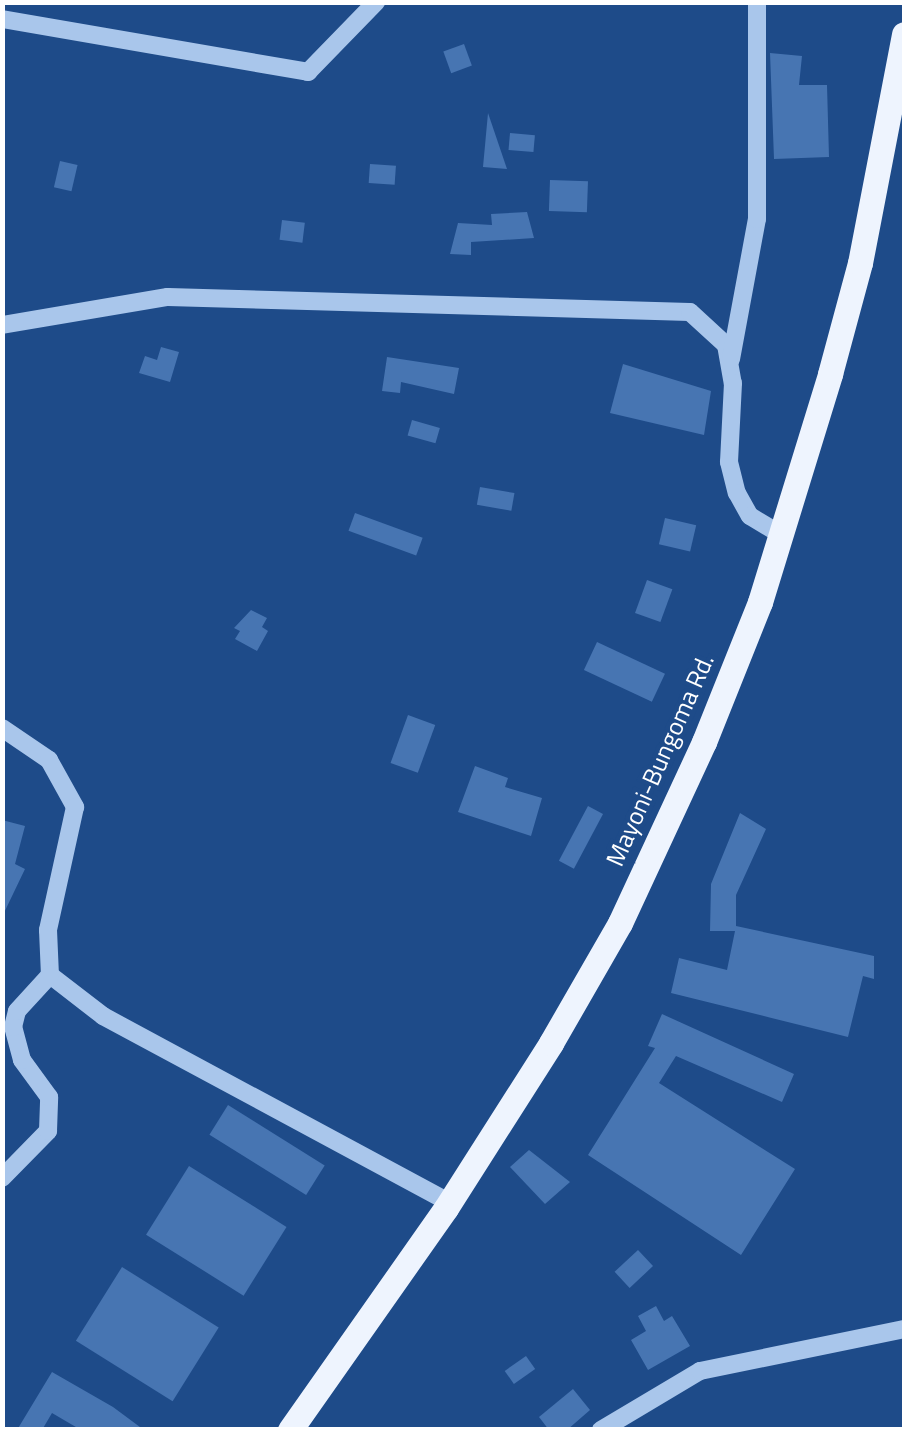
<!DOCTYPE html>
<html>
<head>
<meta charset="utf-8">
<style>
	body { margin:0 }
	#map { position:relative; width:907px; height:1432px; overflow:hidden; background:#1e4b89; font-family:"Titillium Web",sans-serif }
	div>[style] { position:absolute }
	.building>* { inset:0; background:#4775b2; transform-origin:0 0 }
	.minor>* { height:18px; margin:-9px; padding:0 9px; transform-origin:9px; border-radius:9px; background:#a9c6eb }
	.major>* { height:25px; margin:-12.5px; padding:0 12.5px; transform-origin:12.5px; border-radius:12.5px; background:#eef4fe }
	span { translate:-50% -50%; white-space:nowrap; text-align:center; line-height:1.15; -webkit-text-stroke:9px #1e4b89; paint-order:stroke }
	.street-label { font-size:25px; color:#fff }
	.frame { position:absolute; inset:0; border:5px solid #fff; pointer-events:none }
</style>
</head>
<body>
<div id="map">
	<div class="building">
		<i style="left:464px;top:44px;width:23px;height:22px;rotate:70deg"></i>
		<i style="clip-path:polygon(770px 53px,802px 56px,799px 85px,827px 85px,829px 157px,774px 159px)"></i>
		<i style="clip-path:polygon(488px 113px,507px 169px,483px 167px)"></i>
		<i style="left:510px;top:133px;width:25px;height:17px;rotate:5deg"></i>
		<i style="left:60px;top:161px;width:18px;height:27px;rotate:13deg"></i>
		<i style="left:370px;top:164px;width:26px;height:19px;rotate:4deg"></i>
		<i style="left:550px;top:180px;width:38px;height:31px;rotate:2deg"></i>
		<i style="clip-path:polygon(527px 212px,534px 238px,471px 242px,471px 255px,450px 254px,458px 223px,492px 225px,491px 214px)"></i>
		<i style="left:282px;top:220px;width:23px;height:20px;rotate:7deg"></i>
		<i style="clip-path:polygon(161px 347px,179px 352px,170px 382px,139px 373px,145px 356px,157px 360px)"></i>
		<i style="clip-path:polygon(387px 357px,459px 368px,454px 394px,401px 382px,400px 393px,382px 391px)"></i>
		<i style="clip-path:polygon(623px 364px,711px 391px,704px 435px,610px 413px)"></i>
		<i style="left:412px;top:420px;width:29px;height:16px;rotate:16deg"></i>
		<i style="left:480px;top:487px;width:35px;height:18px;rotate:10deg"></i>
		<i style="left:355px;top:513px;width:72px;height:19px;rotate:20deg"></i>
		<i style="left:665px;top:518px;width:32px;height:27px;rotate:13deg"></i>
		<i style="left:647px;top:580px;width:27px;height:35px;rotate:20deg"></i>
		<i style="clip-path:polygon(251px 610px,267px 618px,262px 627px,268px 631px,257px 651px,235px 639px,240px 631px,234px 628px)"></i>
		<i style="left:597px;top:642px;width:75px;height:31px;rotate:25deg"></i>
		<i style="left:408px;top:715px;width:29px;height:51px;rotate:20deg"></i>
		<i style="clip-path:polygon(475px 766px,508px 778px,505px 787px,542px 798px,531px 836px,458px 812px)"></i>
		<i style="left:588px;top:806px;width:17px;height:62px;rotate:28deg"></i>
		<i style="clip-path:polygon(740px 813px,766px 829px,736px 895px,736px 926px,874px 956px,874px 979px,863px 976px,848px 1037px,671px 993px,679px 958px,727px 970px,735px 931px,710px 931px,711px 884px)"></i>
		<i style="clip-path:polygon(2px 820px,25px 826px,15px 864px,25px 869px,2px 917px)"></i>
		<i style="clip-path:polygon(662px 1014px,794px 1074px,782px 1102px,676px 1056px,659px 1083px,795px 1169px,741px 1255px,588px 1155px,655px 1048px,648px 1046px)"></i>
		<i style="left:228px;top:1105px;width:114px;height:35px;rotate:32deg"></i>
		<i style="clip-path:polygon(529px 1150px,570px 1182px,545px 1204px,510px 1167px)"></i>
		<i style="left:189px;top:1166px;width:115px;height:81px;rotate:32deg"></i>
		<i style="left:638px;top:1250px;width:22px;height:32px;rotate:47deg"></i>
		<i style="left:122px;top:1267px;width:114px;height:87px;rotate:32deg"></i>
		<i style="clip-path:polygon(656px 1306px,664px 1321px,672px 1316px,690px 1346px,648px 1370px,631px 1340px,646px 1331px,638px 1316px)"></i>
		<i style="left:526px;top:1356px;width:16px;height:26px;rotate:55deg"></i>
		<i style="clip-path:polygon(52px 1372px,113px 1407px,144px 1430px,81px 1430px,52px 1413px,42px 1430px,17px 1430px)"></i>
		<i style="clip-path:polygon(573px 1389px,590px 1410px,567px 1430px,549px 1430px,539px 1417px)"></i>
	</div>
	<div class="minor">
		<i style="left:2px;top:19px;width:311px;rotate:9.8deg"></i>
		<i style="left:308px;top:72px;width:98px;rotate:-45.8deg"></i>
		<i style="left:2px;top:325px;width:168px;rotate:-9.6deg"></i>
		<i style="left:168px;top:297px;width:522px;rotate:1.65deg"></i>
		<i style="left:690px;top:312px;width:49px;rotate:42.5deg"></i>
		<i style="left:726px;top:345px;width:39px;rotate:80deg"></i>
		<i style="left:733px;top:383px;width:79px;rotate:92.9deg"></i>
		<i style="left:729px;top:462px;width:32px;rotate:76deg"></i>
		<i style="left:737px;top:493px;width:26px;rotate:61deg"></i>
		<i style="left:750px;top:516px;width:37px;rotate:31deg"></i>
		<i style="left:731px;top:359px;width:142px;rotate:-79.5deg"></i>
		<i style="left:757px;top:219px;width:217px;rotate:-90deg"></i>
		<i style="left:2px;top:728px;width:57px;rotate:34.2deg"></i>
		<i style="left:49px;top:760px;width:54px;rotate:61deg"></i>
		<i style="left:75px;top:807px;width:126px;rotate:102.4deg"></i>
		<i style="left:48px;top:930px;width:45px;rotate:87.5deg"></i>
		<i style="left:50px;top:975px;width:67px;rotate:37.7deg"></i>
		<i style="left:103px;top:1016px;width:394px;rotate:28.3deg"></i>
		<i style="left:2px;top:1178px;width:66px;rotate:-45.6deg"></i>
		<i style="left:48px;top:1131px;width:34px;rotate:-88deg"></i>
		<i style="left:49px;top:1097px;width:46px;rotate:-126.1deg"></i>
		<i style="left:22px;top:1060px;width:34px;rotate:-105deg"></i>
		<i style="left:13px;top:1027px;width:16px;rotate:-76deg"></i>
		<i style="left:17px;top:1011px;width:49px;rotate:-47.5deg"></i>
		<i style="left:601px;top:1430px;width:115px;rotate:-30.8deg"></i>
		<i style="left:700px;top:1371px;width:208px;rotate:-11.6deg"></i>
	</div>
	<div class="major">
		<i style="left:290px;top:1430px;width:271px;rotate:-54.9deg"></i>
		<i style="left:446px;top:1208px;width:196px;rotate:-57.5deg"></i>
		<i style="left:551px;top:1043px;width:138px;rotate:-60.1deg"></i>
		<i style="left:620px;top:923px;width:200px;rotate:-65.1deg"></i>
		<i style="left:704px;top:742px;width:151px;rotate:-68.2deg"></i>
		<i style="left:760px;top:602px;width:239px;rotate:-72.9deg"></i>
		<i style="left:830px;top:374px;width:115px;rotate:-74.9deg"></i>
		<i style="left:860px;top:263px;width:233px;rotate:-79.1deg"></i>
	</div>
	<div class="street-label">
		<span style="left:660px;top:760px;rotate:-66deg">Mayoni-Bungoma Rd.</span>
	</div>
	<div class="frame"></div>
</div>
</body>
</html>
